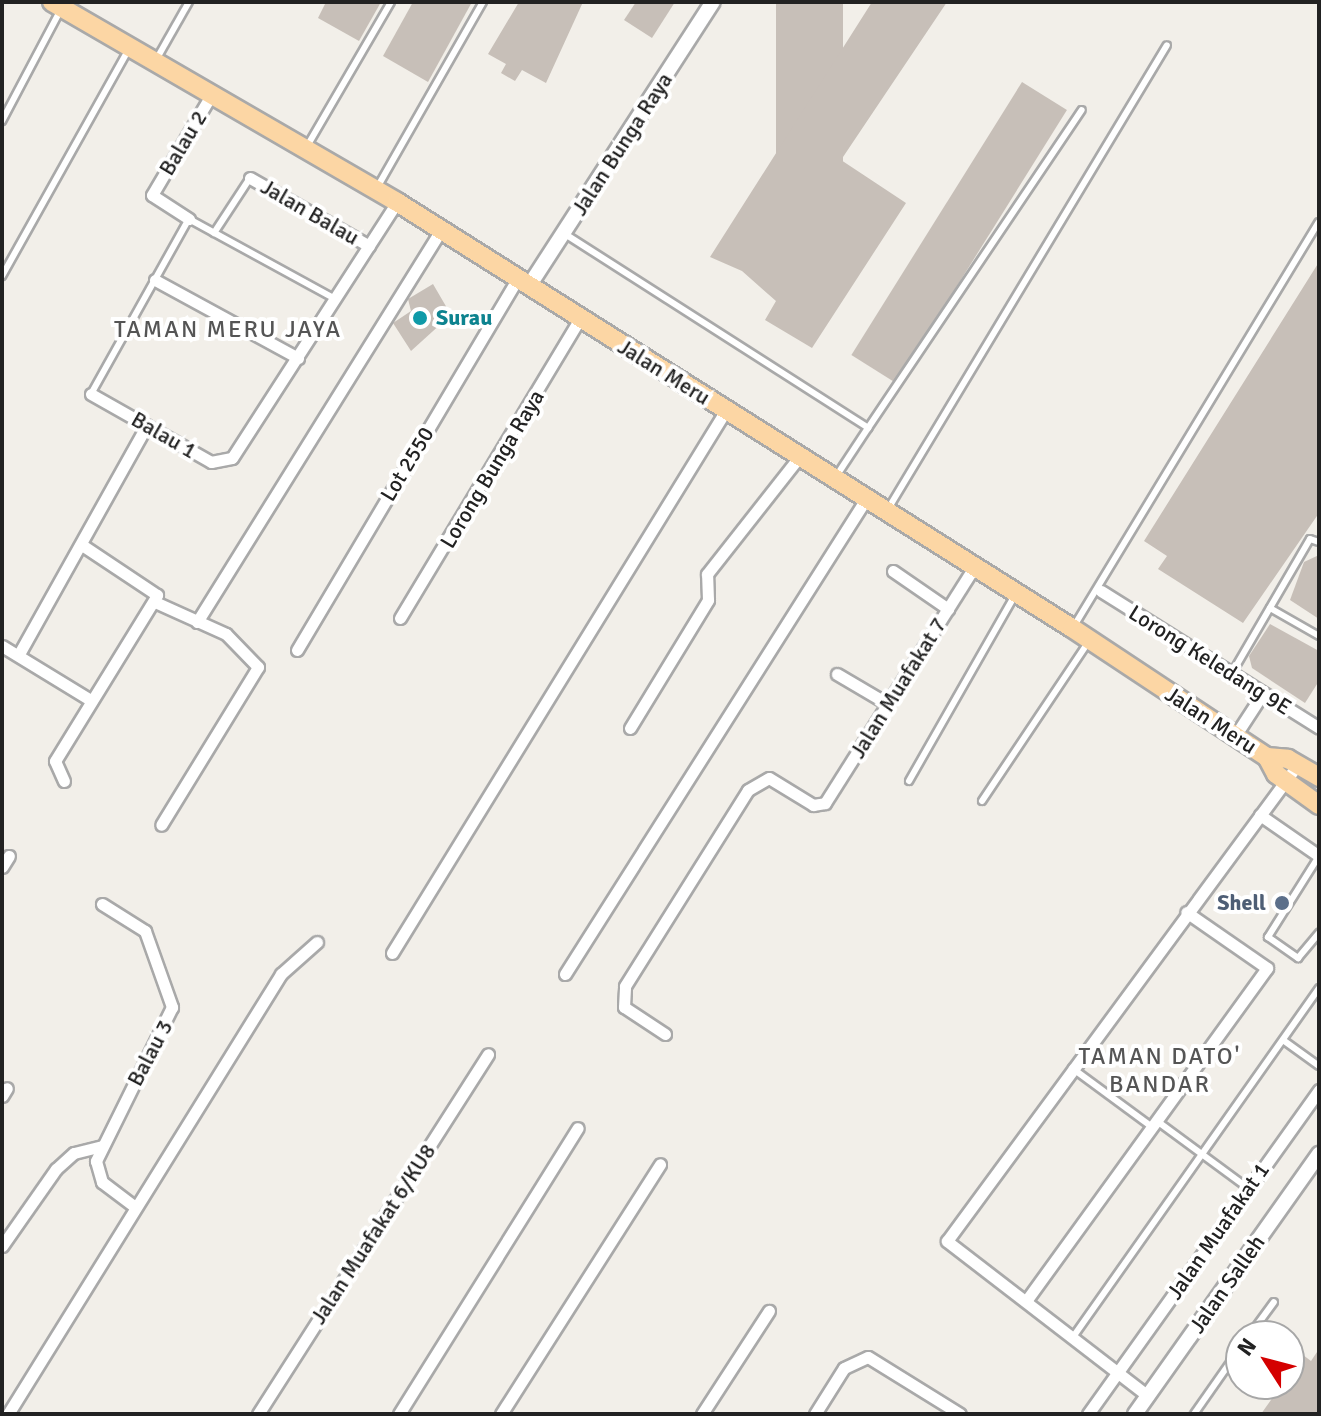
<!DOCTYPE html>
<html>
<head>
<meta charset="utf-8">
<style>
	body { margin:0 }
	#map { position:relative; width:1321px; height:1416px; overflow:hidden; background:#f2efe9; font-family:Signika,sans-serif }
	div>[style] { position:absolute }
	.building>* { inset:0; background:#c7bfb8; transform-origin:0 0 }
	.roads { filter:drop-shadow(2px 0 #a9a9a9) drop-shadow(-2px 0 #a9a9a9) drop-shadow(0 2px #a9a9a9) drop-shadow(0 -2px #a9a9a9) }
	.service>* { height:6px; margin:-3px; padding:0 3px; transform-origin:3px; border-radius:3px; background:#fff }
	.minor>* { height:11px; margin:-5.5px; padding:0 5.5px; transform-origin:5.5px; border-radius:5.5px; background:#fff }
	.tertiary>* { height:14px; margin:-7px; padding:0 7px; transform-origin:7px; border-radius:7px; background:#fff }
	.primary>* { height:18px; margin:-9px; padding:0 9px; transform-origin:9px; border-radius:9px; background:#fcd6a4 }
	.dots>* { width:22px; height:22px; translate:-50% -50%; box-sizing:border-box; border:4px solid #fff; border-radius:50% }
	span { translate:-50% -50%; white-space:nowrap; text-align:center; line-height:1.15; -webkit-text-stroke:8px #fff; paint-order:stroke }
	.street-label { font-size:22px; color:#222 }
	.culture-label { font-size:22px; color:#0d838f; font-weight:700 }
	.left { translate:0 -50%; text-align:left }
	.service-label { font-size:22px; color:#4e5e75; font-weight:700 }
	.right { translate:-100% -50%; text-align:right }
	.neighbourhood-label { font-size:24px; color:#555; letter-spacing:2px }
	.frame { position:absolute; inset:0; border:4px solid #222; pointer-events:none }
	.north { position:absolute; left:1225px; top:1320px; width:80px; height:80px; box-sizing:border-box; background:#fff; border:2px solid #a7a7a7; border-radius:50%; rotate:306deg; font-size:22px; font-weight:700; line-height:32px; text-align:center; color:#222 }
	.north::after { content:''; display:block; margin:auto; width:28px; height:36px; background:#d40000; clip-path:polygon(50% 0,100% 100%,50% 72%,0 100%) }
</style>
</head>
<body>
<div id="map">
	<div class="building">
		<i style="clip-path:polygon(326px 2px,381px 2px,359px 41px,318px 18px)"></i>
		<i style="clip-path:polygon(413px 2px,472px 2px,428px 82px,383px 56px)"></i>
		<i style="clip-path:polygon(519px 2px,583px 2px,546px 83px,522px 70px,515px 81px,501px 73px,506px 64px,488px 54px)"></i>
		<i style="clip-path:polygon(636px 2px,675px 2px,652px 38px,624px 20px)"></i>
		<i style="left:776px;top:2px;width:67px;height:282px"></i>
		<i style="clip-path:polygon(872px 2px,947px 2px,841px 160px,906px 203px,812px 348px,765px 320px,776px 301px,742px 271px,710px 257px)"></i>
		<i style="left:1022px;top:82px;width:53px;height:322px;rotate:32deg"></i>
		<i style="clip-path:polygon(1319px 262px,1319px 513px,1243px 623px,1158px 569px,1167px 556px,1144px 541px)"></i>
		<i style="clip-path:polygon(433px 284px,447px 308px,438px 314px,443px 322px,411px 351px,393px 323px,411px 311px,408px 299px)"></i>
		<i style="clip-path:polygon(1319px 555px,1319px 619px,1290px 600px,1304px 562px)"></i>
		<i style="clip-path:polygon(1270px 624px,1319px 651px,1319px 681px,1305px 703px,1252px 668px,1249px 656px)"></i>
		<i style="clip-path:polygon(1319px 1349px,1319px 1414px,1261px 1414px,1303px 1355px,1311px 1361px)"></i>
	</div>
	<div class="roads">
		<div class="service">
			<i style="left:156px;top:60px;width:67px;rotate:-60.4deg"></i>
			<i style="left:2px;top:121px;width:124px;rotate:-62.2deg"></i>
			<i style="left:306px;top:148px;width:169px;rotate:-59.8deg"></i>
			<i style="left:378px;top:186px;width:212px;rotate:-60.3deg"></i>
			<i style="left:214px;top:233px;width:66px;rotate:-56.8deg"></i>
			<i style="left:565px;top:234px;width:360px;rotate:32.6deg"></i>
			<i style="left:868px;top:428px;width:383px;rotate:-56.1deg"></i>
			<i style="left:2px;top:276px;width:260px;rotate:-60.8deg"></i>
			<i style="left:91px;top:394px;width:201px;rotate:-60.8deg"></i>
			<i style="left:189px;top:219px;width:166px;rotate:28.7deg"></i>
			<i style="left:837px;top:475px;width:56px;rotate:-56.6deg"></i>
			<i style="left:888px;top:509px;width:541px;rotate:-58.98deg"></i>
			<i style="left:1270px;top:608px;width:56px;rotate:29.7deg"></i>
			<i style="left:1074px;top:626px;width:472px;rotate:-58.8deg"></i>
			<i style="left:1232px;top:673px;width:155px;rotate:-59.8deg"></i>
			<i style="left:1310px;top:539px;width:9px;rotate:18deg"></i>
			<i style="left:909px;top:781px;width:212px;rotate:-60.3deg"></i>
			<i style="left:982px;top:801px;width:192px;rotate:-56.2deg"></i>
			<i style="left:1319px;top:856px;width:96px;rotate:122.2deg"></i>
			<i style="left:1268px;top:937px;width:37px;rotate:35deg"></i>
			<i style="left:1298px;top:958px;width:33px;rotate:-50deg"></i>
			<i style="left:1283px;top:1040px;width:44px;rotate:35.8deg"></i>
			<i style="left:1072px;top:1068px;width:99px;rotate:36.4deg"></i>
			<i style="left:1157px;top:1121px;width:113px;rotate:36.4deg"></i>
			<i style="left:1249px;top:1336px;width:42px;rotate:-53.7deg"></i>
			<i style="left:1073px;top:1337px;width:427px;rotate:-54.8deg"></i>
			<i style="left:1194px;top:1414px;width:82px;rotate:-55deg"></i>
		</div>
		<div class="minor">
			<i style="left:250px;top:178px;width:137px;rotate:29.7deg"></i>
			<i style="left:189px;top:219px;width:44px;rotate:-147deg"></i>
			<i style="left:152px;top:195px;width:120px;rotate:-59.4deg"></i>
			<i style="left:155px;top:280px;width:163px;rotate:28.6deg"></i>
			<i style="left:91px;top:394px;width:138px;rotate:29.5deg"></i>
			<i style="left:211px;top:462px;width:21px;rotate:-11deg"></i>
			<i style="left:232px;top:458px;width:305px;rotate:-57.2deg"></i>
			<i style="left:893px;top:571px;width:67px;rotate:34.6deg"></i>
			<i style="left:1101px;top:591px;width:257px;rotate:32.1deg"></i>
			<i style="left:155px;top:602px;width:78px;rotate:24.3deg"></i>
			<i style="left:226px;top:634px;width:46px;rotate:45.9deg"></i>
			<i style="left:258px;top:667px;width:185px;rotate:121.5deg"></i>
			<i style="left:400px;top:618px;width:350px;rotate:-59deg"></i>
			<i style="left:197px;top:622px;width:462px;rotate:-58.1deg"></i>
			<i style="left:2px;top:646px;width:105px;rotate:31.4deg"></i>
			<i style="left:297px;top:650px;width:433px;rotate:-59.3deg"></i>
			<i style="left:19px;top:654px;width:262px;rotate:-60.8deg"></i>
			<i style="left:837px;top:674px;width:59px;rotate:30.5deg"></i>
			<i style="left:630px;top:728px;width:150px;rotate:-58.6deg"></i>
			<i style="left:708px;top:600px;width:26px;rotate:-92deg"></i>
			<i style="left:707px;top:574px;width:149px;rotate:-51.8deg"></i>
			<i style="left:1235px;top:736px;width:51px;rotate:-56.9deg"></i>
			<i style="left:64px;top:781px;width:22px;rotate:-114deg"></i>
			<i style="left:55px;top:761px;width:195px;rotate:-58.4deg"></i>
			<i style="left:157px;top:595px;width:90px;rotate:-146.3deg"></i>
			<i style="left:1260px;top:815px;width:72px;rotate:34.8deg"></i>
			<i style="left:2px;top:867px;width:13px;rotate:-58deg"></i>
			<i style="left:102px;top:904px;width:51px;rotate:32.1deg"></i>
			<i style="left:145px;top:931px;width:81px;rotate:70.4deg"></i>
			<i style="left:172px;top:1007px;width:172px;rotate:116.3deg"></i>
			<i style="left:96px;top:1161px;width:22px;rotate:74deg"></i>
			<i style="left:102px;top:1182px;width:40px;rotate:37deg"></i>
			<i style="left:392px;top:953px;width:637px;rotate:-58.4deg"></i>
			<i style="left:565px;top:974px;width:562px;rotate:-57.64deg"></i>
			<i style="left:665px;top:1034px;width:49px;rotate:-146.6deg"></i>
			<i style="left:624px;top:1007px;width:21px;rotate:-87deg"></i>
			<i style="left:625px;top:986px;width:231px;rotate:-57.9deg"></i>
			<i style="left:748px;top:790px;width:24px;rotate:-30deg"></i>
			<i style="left:769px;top:778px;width:52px;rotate:31.5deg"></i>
			<i style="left:813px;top:805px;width:12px;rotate:-9deg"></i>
			<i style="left:825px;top:803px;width:279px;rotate:-57.7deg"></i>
			<i style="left:2px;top:1096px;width:9px;rotate:-58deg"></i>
			<i style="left:2px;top:1246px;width:94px;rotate:-55deg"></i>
			<i style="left:56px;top:1169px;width:24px;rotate:-42deg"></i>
			<i style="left:74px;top:1153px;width:29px;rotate:-14deg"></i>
			<i style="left:1026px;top:1301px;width:411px;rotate:-54.1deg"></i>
			<i style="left:1267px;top:968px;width:98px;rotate:-145.3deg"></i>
			<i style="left:1148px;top:1396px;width:254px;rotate:-142.4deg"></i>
			<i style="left:947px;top:1241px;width:592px;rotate:-53.65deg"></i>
			<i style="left:8px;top:1414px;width:518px;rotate:-58.18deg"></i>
			<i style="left:281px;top:974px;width:48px;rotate:-41.6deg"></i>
			<i style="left:258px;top:1414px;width:427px;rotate:-57.4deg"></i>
			<i style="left:399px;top:1414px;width:337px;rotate:-58deg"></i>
			<i style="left:501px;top:1414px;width:296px;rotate:-57.5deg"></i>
			<i style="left:702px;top:1414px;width:123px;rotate:-57deg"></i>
			<i style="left:815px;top:1414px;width:54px;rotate:-57.8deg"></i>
			<i style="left:844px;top:1368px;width:26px;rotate:-25deg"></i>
			<i style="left:868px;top:1357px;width:108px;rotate:31.8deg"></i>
			<i style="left:1088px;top:1414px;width:398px;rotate:-54.5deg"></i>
		</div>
		<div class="tertiary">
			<i style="left:529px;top:286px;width:338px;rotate:-57.1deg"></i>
			<i style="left:1135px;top:1414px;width:319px;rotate:-54.7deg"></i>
		</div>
		<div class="primary">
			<i style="left:52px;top:2px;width:399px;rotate:30.1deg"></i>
			<i style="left:397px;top:202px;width:798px;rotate:32.26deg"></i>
			<i style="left:1072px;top:628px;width:234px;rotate:33.5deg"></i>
			<i style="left:1267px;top:757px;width:19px;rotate:62deg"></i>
			<i style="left:1276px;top:774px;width:53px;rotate:35.8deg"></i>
			<i style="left:1267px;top:757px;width:21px;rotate:5deg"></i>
			<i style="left:1288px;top:759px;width:36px;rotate:30deg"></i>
		</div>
	</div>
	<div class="dots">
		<i style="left:420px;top:318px;background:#0f9aa8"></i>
		<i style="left:1282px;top:903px;background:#5c6f8a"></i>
	</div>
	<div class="street-label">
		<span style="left:183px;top:143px;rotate:-59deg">Balau 2</span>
		<span style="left:622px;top:144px;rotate:-57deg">Jalan Bunga Raya</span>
		<span style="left:310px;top:212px;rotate:30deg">Jalan Balau</span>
		<span style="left:664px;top:372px;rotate:32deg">Jalan Meru</span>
		<span style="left:164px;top:435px;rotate:30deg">Balau 1</span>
		<span style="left:407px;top:464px;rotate:-59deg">Lot 2550</span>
		<span style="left:492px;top:469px;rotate:-59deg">Lorong Bunga Raya</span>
		<span style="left:1210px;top:660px;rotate:32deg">Lorong Keledang 9E</span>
		<span style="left:898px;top:688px;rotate:-58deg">Jalan Muafakat 7</span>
		<span style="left:1211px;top:720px;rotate:33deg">Jalan Meru</span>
		<span style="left:150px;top:1053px;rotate:-62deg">Balau 3</span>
		<span style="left:1218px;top:1231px;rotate:-55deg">Jalan Muafakat 1</span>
		<span style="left:373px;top:1234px;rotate:-57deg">Jalan Muafakat 6/KU8</span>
		<span style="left:1227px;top:1284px;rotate:-55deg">Jalan Salleh</span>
	</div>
	<div class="culture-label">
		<span class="left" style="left:436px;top:318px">Surau</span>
	</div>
	<div class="service-label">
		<span class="right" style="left:1266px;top:903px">Shell</span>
	</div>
	<div class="neighbourhood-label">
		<span style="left:228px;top:330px">TAMAN MERU JAYA</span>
		<span style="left:1160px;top:1071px">TAMAN DATO'<br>BANDAR</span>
	</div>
	<div class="frame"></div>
	<div class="north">N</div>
</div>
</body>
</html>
